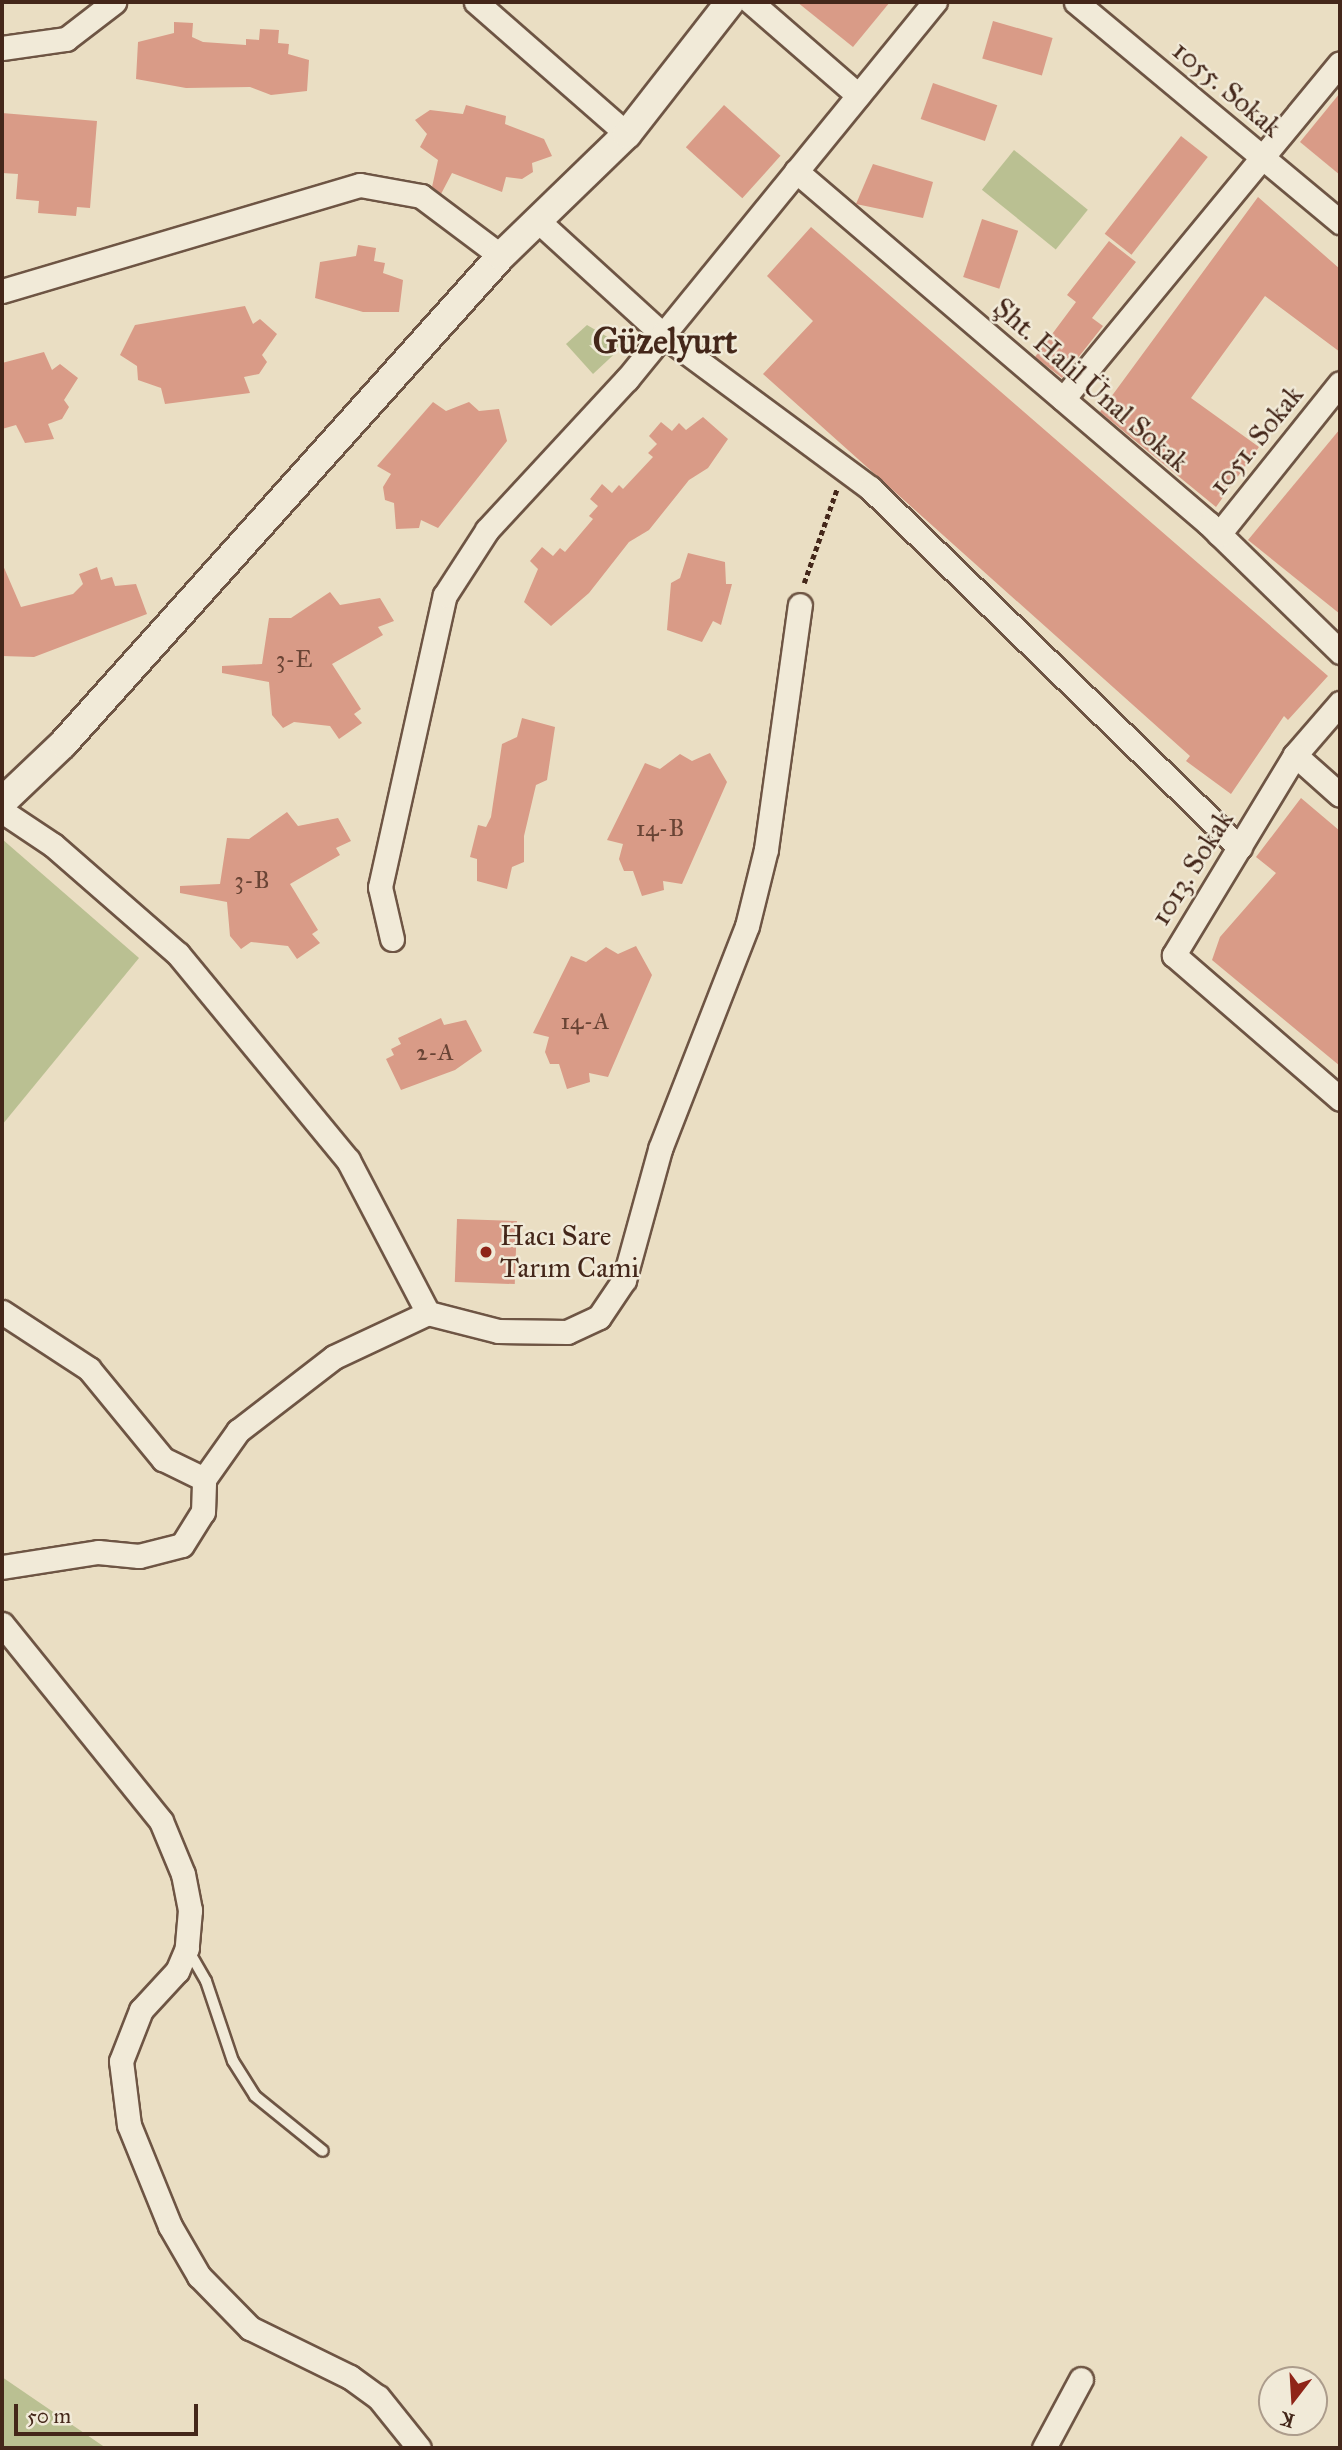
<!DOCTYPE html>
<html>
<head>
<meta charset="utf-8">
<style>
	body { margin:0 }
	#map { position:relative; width:1342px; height:2450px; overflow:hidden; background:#eadec3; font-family:"IM FELL Great Primer",serif }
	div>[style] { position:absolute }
	.green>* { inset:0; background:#bac092; transform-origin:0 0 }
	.building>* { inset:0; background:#d99b87; transform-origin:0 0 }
	.path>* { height:4.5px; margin-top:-2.25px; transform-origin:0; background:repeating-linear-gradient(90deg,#44271a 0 5px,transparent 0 8.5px) }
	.roads { filter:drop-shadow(2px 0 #6e5544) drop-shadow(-2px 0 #6e5544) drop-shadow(0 2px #6e5544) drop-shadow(0 -2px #6e5544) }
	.service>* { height:10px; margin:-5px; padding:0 5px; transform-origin:5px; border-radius:5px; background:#f1ead8 }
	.minor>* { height:23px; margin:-11.5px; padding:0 11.5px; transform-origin:11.5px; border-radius:11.5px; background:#f1ead8 }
	.tertiary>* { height:28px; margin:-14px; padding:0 14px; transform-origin:14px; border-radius:14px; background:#f1ead8 }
	.dots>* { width:19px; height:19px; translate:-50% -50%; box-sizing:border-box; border:4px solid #f1ead8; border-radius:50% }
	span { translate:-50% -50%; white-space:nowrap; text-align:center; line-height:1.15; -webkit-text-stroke:5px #f1ead8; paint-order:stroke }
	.number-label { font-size:24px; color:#694435 }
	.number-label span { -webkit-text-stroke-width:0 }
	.street-label { font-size:28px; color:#44271a }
	.poi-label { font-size:28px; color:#44271a }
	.left { translate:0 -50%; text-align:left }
	.district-label { font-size:35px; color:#44271a; font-weight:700 }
	.frame { position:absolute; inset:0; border:4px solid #44271a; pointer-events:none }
	.north { position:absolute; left:1258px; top:2366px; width:70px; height:70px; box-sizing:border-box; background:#f1ead8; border:2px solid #ac9c8c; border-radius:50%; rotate:197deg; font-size:19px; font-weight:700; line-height:28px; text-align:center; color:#44271a }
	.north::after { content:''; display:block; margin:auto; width:24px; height:32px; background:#8f2418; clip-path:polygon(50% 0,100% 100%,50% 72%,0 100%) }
	.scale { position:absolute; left:14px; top:2404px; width:184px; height:32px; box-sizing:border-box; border:4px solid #44271a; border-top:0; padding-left:9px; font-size:21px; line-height:24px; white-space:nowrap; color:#44271a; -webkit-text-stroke:5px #f1ead8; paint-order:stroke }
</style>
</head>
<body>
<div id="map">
	<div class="green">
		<i style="left:1014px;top:150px;width:95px;height:51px;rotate:39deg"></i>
		<i style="clip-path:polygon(587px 325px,623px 346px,593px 374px,566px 344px)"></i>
		<i style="clip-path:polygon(2px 839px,139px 958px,2px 1125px)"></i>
		<i style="clip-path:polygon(2px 2377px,106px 2448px,2px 2448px)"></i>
	</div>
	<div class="building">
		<i style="clip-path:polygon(797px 2px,890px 2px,853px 47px)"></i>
		<i style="left:993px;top:21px;width:62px;height:39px;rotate:16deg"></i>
		<i style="clip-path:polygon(174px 22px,193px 23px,192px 37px,203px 42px,246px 45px,246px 39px,259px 40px,260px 29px,279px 30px,278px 43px,289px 44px,288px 54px,309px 60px,307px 91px,271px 95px,250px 87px,186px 88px,136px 79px,138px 42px,174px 33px)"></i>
		<i style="left:933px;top:83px;width:68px;height:38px;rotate:19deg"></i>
		<i style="clip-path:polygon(1340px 93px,1340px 175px,1300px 142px)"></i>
		<i style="clip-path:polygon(466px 105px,506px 116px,505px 124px,544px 139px,552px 156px,532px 163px,533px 172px,522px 179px,506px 177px,502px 192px,452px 173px,441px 194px,432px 187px,438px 160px,420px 147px,427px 134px,415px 120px,430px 110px,463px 114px)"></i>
		<i style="left:724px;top:105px;width:76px;height:57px;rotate:42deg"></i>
		<i style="clip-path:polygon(2px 113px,97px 121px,90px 208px,77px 207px,76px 216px,38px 213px,39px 201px,16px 199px,18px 174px,2px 173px)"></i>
		<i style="left:1181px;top:136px;width:34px;height:124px;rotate:38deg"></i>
		<i style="clip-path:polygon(873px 164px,933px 182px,923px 218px,856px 204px)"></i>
		<i style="clip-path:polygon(1258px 197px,1340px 269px,1340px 352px,1265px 296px,1191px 398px,1259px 447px,1216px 507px,1100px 412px)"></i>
		<i style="left:982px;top:219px;width:38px;height:61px;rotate:18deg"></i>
		<i style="clip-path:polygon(811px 227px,1328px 676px,1288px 720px,1284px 716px,1231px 794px,1186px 761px,1190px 756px,763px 374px,813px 321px,767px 276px)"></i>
		<i style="clip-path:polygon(1109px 241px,1136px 262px,1092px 318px,1103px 326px,1062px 378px,1035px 357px,1076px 302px,1067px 295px)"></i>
		<i style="clip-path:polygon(358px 245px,376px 248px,374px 261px,385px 263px,383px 273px,403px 280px,399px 312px,363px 312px,315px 298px,320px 262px,356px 256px)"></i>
		<i style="clip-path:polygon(245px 306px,253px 324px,260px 319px,277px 334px,262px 355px,267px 362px,259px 374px,244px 377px,250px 393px,165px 404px,161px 388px,138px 380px,137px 366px,120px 355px,135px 325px)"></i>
		<i style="clip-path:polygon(44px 352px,52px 370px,60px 364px,78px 378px,64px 400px,69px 407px,62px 419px,48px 424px,54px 439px,25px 443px,16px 425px,2px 429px,2px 363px)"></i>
		<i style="clip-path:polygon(433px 402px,446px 411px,469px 402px,479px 411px,499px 409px,507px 441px,438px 528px,421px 520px,419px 528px,396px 529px,394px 503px,385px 500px,383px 487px,391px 474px,377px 466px)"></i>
		<i style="clip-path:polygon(703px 417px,728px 439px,708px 468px,689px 480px,649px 530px,629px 542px,589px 593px,551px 626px,524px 602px,538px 569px,530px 561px,542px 547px,553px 556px,560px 548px,565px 552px,593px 519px,589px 516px,598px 506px,590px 499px,602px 484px,612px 493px,619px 485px,623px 489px,653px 457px,648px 453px,657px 444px,649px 436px,661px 422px,672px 431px,679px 423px,686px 430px)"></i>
		<i style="clip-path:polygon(1340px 429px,1340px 614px,1248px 540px)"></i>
		<i style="clip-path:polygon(688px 553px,725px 562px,726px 584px,732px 584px,721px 625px,713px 621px,702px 642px,667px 630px,671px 583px,680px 578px)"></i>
		<i style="clip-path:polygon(2px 563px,21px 607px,73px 594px,83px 584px,79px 574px,97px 567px,101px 580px,112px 577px,115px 586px,136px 584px,147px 614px,34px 657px,2px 656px)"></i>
		<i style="clip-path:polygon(330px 592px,340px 605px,380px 598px,394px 621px,378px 627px,383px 635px,332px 664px,361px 709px,354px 714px,362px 723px,339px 739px,330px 726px,294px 722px,283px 728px,272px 715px,269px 682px,222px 673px,222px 666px,262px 664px,269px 618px,291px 618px)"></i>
		<i style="clip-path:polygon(522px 718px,555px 727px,547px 780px,536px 785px,524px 836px,524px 862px,512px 867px,507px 889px,477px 881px,477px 859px,470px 857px,478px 825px,486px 827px,491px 817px,502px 744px,517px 737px)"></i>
		<i style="clip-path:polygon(710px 753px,727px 782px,682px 884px,663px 881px,664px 890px,642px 896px,633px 871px,624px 871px,619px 859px,623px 844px,607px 840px,645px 763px,660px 769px,680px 754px,692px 761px)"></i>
		<i style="clip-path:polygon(1301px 798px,1340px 831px,1340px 1066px,1212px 960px,1220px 937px,1276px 873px,1256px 857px)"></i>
		<i style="clip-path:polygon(287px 812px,298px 826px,338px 818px,351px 841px,336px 848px,340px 855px,290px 884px,318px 930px,312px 934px,320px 943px,297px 959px,288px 946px,251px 942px,241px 949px,230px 936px,227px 902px,180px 893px,180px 886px,220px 884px,227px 838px,249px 839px)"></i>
		<i style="clip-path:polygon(636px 946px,652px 975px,608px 1077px,589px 1073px,590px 1082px,567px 1089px,559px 1064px,550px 1064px,545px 1052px,549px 1037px,533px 1033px,571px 956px,586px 962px,606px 947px,618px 954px)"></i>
		<i style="clip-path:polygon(441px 1018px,444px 1025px,466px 1020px,482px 1051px,455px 1070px,401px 1090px,386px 1059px,394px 1055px,391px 1049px,401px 1044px,398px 1038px)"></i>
		<i style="left:457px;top:1219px;width:60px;height:63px;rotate:2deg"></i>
	</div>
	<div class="path">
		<i style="left:804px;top:583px;width:100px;rotate:-70.7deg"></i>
	</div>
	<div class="roads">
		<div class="service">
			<i style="left:187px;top:1948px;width:38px;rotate:60deg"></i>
			<i style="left:206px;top:1981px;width:84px;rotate:71.4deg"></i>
			<i style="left:233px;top:2061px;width:41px;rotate:57.8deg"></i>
			<i style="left:255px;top:2096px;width:87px;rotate:39deg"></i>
		</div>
		<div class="minor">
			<i style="left:476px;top:2px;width:201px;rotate:41.2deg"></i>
			<i style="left:751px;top:2px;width:142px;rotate:41deg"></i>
			<i style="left:1076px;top:2px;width:344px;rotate:39.8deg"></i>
			<i style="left:2px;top:48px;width:65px;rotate:-8deg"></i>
			<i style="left:66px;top:39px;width:61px;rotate:-37.6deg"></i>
			<i style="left:796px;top:171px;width:543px;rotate:40.52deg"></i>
			<i style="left:1209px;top:524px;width:183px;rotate:44.3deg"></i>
			<i style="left:536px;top:219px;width:171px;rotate:42.4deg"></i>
			<i style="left:662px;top:334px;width:259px;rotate:36.5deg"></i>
			<i style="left:870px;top:488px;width:516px;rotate:44.22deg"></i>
			<i style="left:2px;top:291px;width:373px;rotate:-16.5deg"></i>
			<i style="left:360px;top:185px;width:62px;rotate:10.2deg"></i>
			<i style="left:421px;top:196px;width:100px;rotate:36.9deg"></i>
			<i style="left:1063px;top:399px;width:435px;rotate:-50.5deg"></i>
			<i style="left:1219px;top:534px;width:193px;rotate:-51.3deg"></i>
			<i style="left:1340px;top:703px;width:69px;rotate:130.9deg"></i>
			<i style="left:1295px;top:755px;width:234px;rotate:121.2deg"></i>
			<i style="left:1174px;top:955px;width:220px;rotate:40.9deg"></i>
			<i style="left:1295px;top:755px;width:60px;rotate:41.6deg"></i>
			<i style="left:2px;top:811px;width:61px;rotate:33.7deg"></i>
			<i style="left:53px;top:845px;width:166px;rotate:41.1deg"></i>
			<i style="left:178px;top:954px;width:267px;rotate:50.5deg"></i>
			<i style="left:348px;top:1160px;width:173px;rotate:62.4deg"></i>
			<i style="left:392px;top:939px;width:53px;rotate:-103deg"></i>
			<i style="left:380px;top:887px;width:299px;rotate:-77.5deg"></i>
			<i style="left:445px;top:595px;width:77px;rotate:-57.1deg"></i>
			<i style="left:487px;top:530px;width:206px;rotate:-47.2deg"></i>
			<i style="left:627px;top:379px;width:487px;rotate:-50.8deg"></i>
			<i style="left:2px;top:1312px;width:104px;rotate:33.2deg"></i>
			<i style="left:89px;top:1369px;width:117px;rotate:50.6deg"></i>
			<i style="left:163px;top:1459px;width:46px;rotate:26deg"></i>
			<i style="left:2px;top:1567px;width:97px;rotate:-8.9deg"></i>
			<i style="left:98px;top:1552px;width:41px;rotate:5.6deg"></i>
			<i style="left:139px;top:1556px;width:44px;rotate:-14.3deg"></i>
			<i style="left:182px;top:1545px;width:39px;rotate:-58deg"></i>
			<i style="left:203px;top:1512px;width:33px;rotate:-88deg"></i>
			<i style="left:204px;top:1479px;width:59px;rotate:-54.7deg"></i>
			<i style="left:238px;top:1431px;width:121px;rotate:-37.6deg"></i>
			<i style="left:334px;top:1357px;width:104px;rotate:-25.1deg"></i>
			<i style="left:428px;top:1313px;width:72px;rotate:14.4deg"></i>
			<i style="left:498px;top:1331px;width:69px;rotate:0.8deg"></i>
			<i style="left:567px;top:1332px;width:35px;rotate:-25deg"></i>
			<i style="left:599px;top:1317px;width:45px;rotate:-56deg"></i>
			<i style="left:624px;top:1280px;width:136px;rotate:-74.6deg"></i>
			<i style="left:660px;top:1149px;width:239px;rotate:-68.7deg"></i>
			<i style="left:747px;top:926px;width:79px;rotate:-76.1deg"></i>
			<i style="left:766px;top:849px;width:246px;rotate:-82.1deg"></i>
			<i style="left:2px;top:1624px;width:253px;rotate:51.1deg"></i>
			<i style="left:161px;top:1821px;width:57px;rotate:67.5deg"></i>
			<i style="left:183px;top:1874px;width:37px;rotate:79deg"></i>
			<i style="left:190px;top:1910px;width:38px;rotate:95deg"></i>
			<i style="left:187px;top:1948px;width:25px;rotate:113deg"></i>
			<i style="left:177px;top:1971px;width:53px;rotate:132.7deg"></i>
			<i style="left:141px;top:2010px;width:55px;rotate:111.4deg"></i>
			<i style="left:121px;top:2061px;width:64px;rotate:82.9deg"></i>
			<i style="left:129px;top:2125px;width:109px;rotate:67.9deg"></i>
			<i style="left:170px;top:2226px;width:58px;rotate:59.9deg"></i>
			<i style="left:199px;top:2276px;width:73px;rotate:45.6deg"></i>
			<i style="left:250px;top:2328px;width:111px;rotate:26.1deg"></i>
			<i style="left:350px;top:2377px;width:34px;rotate:36deg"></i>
			<i style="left:378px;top:2397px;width:65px;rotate:51.2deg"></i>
			<i style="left:1044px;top:2448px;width:78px;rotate:-61.8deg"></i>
		</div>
		<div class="tertiary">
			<i style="left:2px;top:802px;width:84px;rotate:-43.6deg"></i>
			<i style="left:63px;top:744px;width:656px;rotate:-48.09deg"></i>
			<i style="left:501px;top:256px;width:175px;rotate:-44.1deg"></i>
			<i style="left:627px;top:134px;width:167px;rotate:-52deg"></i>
		</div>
	</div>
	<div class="dots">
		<i style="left:486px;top:1252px;background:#8f2418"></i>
	</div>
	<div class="number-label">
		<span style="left:294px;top:660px">3-E</span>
		<span style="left:660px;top:829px">14-B</span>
		<span style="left:252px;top:881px">3-B</span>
		<span style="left:585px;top:1022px">14-A</span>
		<span style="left:435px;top:1053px">2-A</span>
	</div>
	<div class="street-label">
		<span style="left:1227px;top:89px;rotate:40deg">1055. Sokak</span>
		<span style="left:1091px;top:385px;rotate:41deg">Şht. Halil Ünal Sokak</span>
		<span style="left:1256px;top:440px;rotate:-51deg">1051. Sokak</span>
		<span style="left:1192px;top:868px;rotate:-58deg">1013. Sokak</span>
	</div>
	<div class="poi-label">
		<span class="left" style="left:500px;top:1252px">Hacı Sare<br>Tarım Cami</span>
	</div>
	<div class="district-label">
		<span style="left:665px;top:342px">Güzelyurt</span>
	</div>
	<div class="frame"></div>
	<div class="north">K</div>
	<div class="scale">50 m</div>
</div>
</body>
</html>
